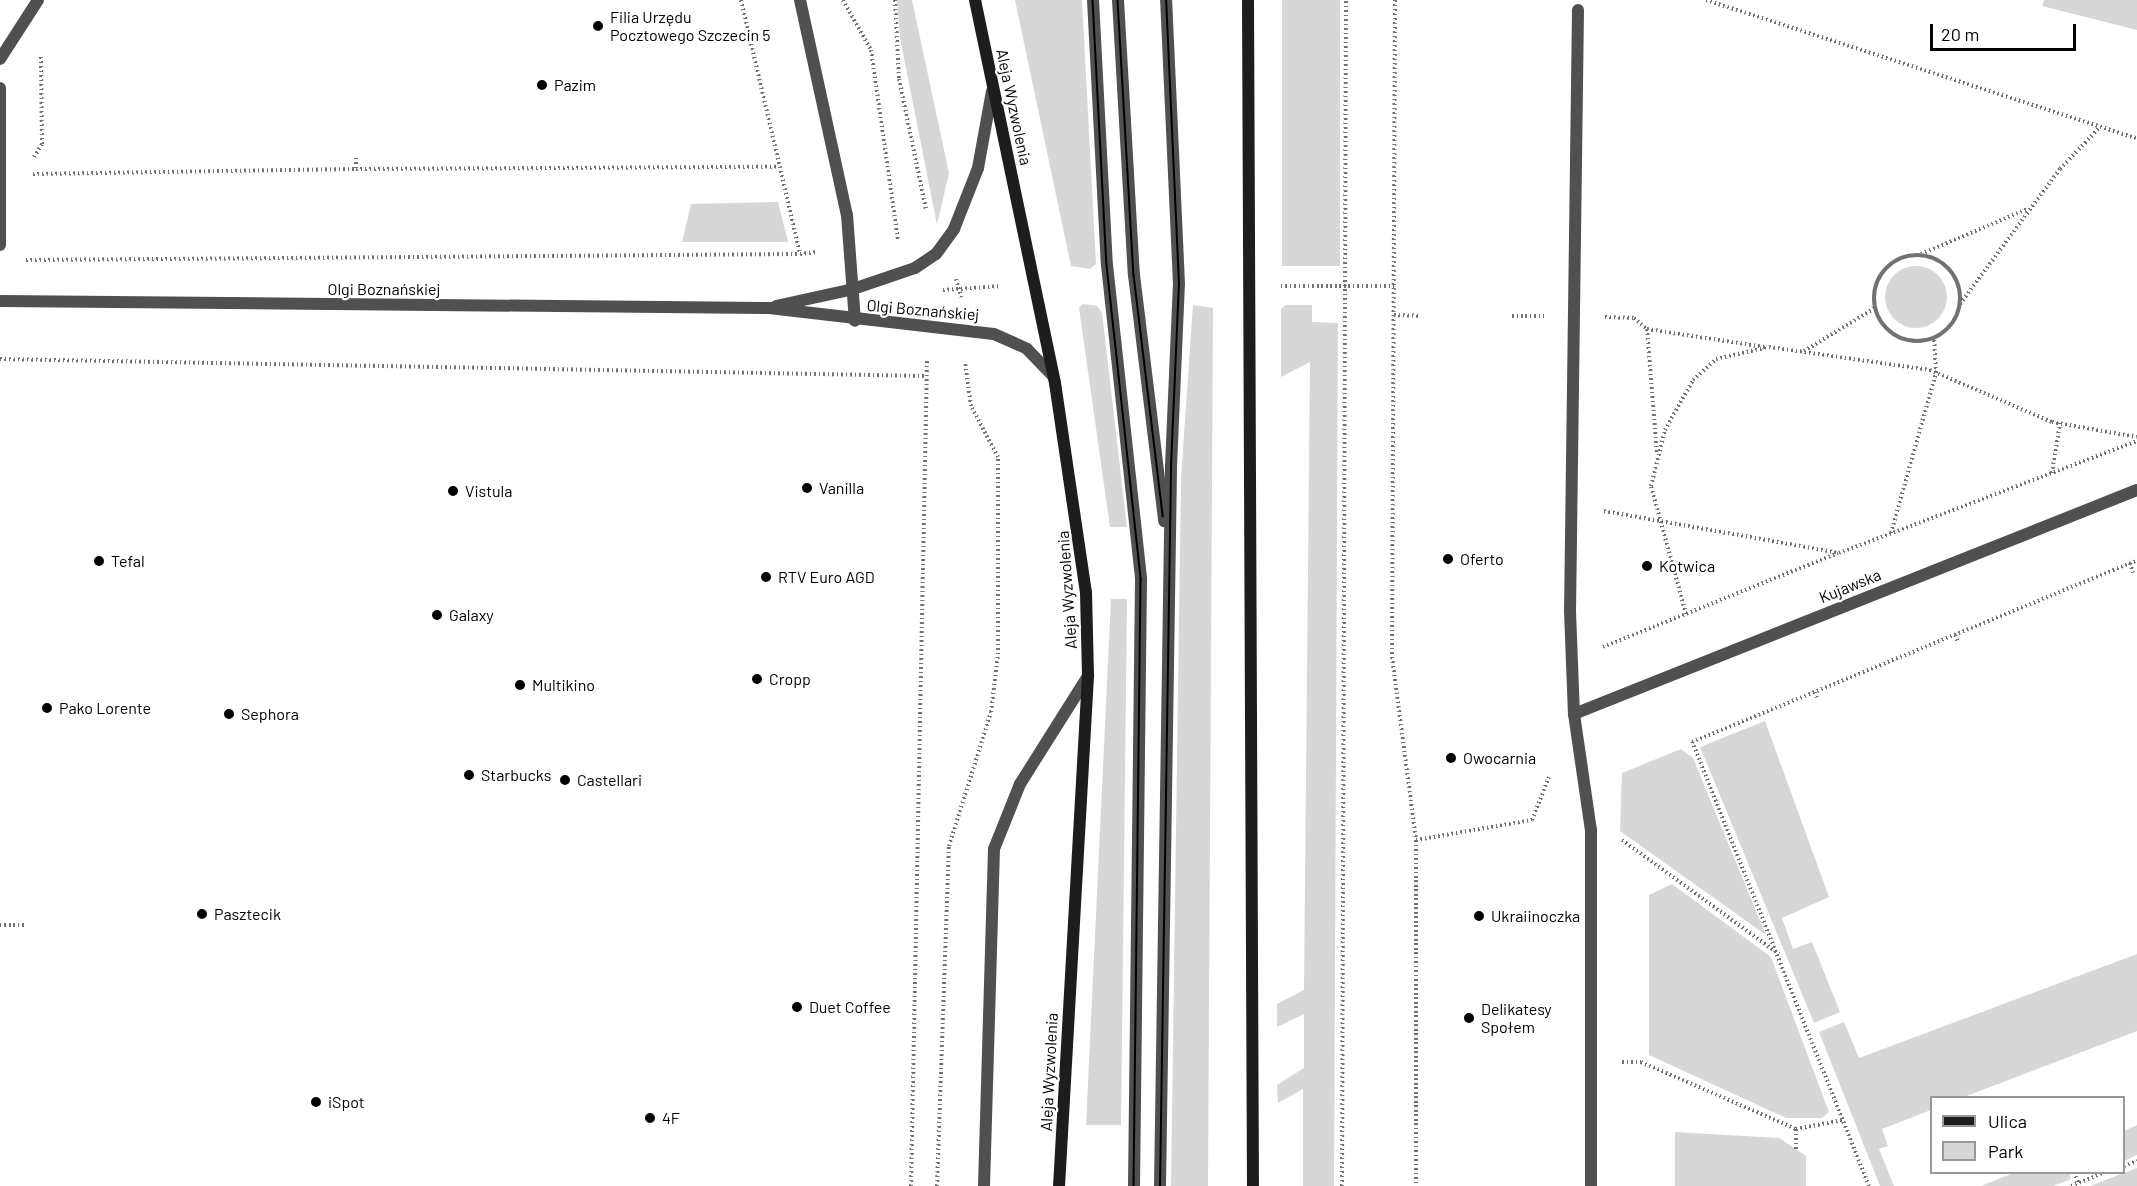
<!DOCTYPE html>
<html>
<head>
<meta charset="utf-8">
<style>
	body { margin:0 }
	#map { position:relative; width:2137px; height:1186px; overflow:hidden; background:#fff; font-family:Barlow,sans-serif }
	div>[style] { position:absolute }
	.green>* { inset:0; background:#d7d7d7; transform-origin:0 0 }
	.round { border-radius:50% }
	.path>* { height:4px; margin-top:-2px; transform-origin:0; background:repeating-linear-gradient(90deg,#727272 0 1.5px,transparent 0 4.5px) }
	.path>.ring { margin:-2px; padding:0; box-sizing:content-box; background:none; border:4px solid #727272; border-radius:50% }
	.lane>* { height:12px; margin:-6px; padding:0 6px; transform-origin:6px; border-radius:6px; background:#505050 }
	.street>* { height:12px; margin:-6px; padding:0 6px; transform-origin:6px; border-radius:6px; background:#505050 }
	.secondary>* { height:12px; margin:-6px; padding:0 6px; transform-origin:6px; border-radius:6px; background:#1d1d1d }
	.tram>* { height:1.5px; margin:-0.75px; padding:0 0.75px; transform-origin:0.75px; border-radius:0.75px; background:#000 }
	.dots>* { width:16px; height:16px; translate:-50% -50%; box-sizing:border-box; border:3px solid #fff; border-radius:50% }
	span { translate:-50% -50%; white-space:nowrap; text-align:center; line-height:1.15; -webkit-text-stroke:4.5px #fff; paint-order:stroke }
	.poi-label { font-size:16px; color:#000 }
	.left { translate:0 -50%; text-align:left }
	.street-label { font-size:16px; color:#000 }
	.legend { position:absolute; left:1930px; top:1096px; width:195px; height:78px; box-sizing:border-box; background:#fff; border:2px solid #999; margin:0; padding:8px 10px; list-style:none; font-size:18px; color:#000 }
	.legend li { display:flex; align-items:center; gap:12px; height:30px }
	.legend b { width:30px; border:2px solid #999 }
	.scale { position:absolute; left:1930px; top:24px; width:146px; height:27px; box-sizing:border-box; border:3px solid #000; border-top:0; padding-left:8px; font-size:18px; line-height:21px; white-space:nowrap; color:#000; -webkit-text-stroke:4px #fff; paint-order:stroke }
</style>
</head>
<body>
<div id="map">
	<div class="green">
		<i style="clip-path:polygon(897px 0,912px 0,949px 173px,937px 225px,900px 38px)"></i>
		<i style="clip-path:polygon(1015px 0,1082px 0,1096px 264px,1090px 269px,1071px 266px)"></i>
		<i style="left:1282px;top:0;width:58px;height:266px"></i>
		<i style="clip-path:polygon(2044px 0,2137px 0,2137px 30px,2042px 6px)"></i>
		<i style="clip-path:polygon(778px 202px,788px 242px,682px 242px,691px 204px)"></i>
		<i class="round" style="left:1885px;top:266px;width:62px;height:62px"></i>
		<i style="clip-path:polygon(1083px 304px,1097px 306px,1102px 313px,1127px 527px,1110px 527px,1079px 308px)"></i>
		<i style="clip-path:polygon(1193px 305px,1213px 308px,1208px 1186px,1171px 1186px,1181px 478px)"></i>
		<i style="clip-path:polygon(1286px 305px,1312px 305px,1312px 322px,1338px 323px,1334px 1186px,1303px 1186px,1303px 1089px,1278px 1103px,1277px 1085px,1304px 1068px,1304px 1014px,1277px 1027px,1277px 1004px,1304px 990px,1310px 362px,1281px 377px,1281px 309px)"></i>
		<i style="clip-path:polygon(1111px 599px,1127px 599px,1121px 1125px,1086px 1125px)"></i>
		<i style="clip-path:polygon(1765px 721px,1829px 897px,1782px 918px,1793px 949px,1812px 942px,1840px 1012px,1814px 1023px,1700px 747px)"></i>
		<i style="clip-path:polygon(1681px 749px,1693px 758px,1766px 935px,1620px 831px,1622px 773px)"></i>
		<i style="clip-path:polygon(1672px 884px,1771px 957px,1829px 1112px,1822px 1118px,1786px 1118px,1649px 1055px,1649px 895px)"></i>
		<i style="clip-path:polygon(2137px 954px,2137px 1031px,1964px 1097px,1932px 1098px,1931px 1110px,1882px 1129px,1888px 1146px,1879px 1149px,1894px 1186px,1880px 1186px,1819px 1032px,1844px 1022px,1859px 1058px)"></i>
		<i style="clip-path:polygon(2137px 1125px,2137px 1155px,2124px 1161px,2124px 1131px)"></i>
		<i style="clip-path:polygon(1675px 1132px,1779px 1138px,1806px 1156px,1806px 1186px,1675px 1186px)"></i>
		<i style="clip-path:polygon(2137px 1168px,2137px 1186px,2090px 1186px)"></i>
		<i style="clip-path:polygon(2016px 1172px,2069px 1173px,2071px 1179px,2053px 1186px,1981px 1186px)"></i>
	</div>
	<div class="path">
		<i style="left:741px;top:0;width:261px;rotate:76.9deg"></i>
		<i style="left:800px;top:254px;width:17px;rotate:-7deg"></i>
		<i style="left:843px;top:0;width:57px;rotate:60.8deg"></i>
		<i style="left:871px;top:50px;width:191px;rotate:81.9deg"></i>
		<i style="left:895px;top:0;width:79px;rotate:87.1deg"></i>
		<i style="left:899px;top:79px;width:133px;rotate:78.3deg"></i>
		<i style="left:1395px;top:0;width:657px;rotate:90.26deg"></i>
		<i style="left:1392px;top:657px;width:185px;rotate:82.5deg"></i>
		<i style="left:1416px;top:840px;width:346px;rotate:90deg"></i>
		<i style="left:1706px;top:0;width:453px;rotate:17.8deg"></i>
		<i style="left:34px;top:157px;width:15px;rotate:-58deg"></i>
		<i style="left:42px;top:144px;width:88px;rotate:-90.7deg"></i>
		<i style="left:356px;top:158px;width:11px;rotate:90deg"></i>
		<i style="left:356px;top:169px;width:420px;rotate:-0.3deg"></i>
		<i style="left:33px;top:174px;width:323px;rotate:-0.9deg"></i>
		<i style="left:1921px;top:254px;width:115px;rotate:-23deg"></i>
		<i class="ring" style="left:1874px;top:255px;width:82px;height:82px"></i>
		<i style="left:26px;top:260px;width:774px;rotate:-0.44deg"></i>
		<i style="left:956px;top:279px;width:19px;rotate:74deg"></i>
		<i style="left:1281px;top:286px;width:113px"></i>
		<i style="left:943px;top:290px;width:58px;rotate:-3.9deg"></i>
		<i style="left:1960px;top:304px;width:168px;rotate:-53.5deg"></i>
		<i style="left:2060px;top:169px;width:58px;rotate:-46.4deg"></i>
		<i style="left:1394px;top:315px;width:25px;rotate:2deg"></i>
		<i style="left:1512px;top:316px;width:32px"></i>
		<i style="left:1605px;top:317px;width:29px;rotate:2deg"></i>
		<i style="left:1634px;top:318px;width:17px;rotate:40deg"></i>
		<i style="left:1647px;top:329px;width:124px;rotate:85.4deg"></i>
		<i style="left:1647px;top:329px;width:119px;rotate:8.7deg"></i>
		<i style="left:1804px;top:351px;width:83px;rotate:-31.2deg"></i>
		<i style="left:0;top:359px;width:927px;rotate:1.05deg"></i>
		<i style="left:2052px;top:473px;width:51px;rotate:-80.9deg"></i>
		<i style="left:1604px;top:511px;width:239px;rotate:10.1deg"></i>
		<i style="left:1839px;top:553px;width:318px;rotate:-20.6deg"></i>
		<i style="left:1891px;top:533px;width:166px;rotate:-74.3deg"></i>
		<i style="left:1936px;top:373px;width:36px;rotate:-93deg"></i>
		<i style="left:2130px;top:563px;width:10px;rotate:73deg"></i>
		<i style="left:1686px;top:614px;width:133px;rotate:-105.3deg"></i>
		<i style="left:1651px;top:486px;width:58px;rotate:-76deg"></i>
		<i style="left:1665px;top:430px;width:57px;rotate:-60.8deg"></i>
		<i style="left:1693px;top:380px;width:31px;rotate:-42deg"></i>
		<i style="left:1716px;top:359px;width:54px;rotate:-12.8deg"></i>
		<i style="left:1769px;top:347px;width:163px;rotate:8.1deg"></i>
		<i style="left:1930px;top:370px;width:133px;rotate:23.1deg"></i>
		<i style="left:2052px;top:422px;width:86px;rotate:10deg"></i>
		<i style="left:1955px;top:635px;width:8px;rotate:67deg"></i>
		<i style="left:1603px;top:647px;width:253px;rotate:-21.8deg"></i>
		<i style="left:1815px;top:692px;width:6px;rotate:72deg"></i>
		<i style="left:1416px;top:840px;width:118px;rotate:-9.8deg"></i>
		<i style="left:1532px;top:820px;width:46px;rotate:-68.4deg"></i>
		<i style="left:1622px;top:840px;width:194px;rotate:36deg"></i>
		<i style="left:0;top:925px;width:25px"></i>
		<i style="left:1622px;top:1062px;width:19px"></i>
		<i style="left:1641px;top:1062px;width:169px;rotate:23.4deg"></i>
		<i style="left:1796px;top:1129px;width:48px;rotate:-10.8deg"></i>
		<i style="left:1796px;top:1149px;width:20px;rotate:-90deg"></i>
		<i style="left:2124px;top:1166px;width:14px;rotate:-21deg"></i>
		<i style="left:2074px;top:1172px;width:12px;rotate:70deg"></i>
		<i style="left:911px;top:1186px;width:827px;rotate:-88.89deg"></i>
		<i style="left:937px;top:1186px;width:340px;rotate:-88deg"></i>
		<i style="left:949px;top:846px;width:140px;rotate:-72.6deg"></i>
		<i style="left:991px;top:712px;width:58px;rotate:-83.1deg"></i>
		<i style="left:998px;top:654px;width:197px;rotate:-90deg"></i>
		<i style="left:998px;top:457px;width:58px;rotate:-117.9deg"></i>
		<i style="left:971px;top:406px;width:44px;rotate:-97.8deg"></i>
		<i style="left:1342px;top:1186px;width:1186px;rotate:-89.81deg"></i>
		<i style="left:1869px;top:1186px;width:478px;rotate:-111.7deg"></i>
		<i style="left:1692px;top:742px;width:481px;rotate:-22.2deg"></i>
		<i style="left:2071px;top:1186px;width:38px;rotate:-22deg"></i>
	</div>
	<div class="lane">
		<i style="left:800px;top:0;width:220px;rotate:77.7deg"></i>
		<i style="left:847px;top:215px;width:106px;rotate:85.7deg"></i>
		<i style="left:1093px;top:0;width:265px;rotate:87deg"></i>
		<i style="left:1107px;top:265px;width:316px;rotate:83.8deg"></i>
		<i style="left:1141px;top:579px;width:607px;rotate:90.66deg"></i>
		<i style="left:1118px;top:0;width:275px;rotate:86.7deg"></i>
		<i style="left:1134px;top:275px;width:248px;rotate:83deg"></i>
		<i style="left:1578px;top:10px;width:601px;rotate:90.76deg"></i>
		<i style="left:1570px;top:611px;width:103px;rotate:87.8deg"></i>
		<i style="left:1574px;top:714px;width:117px;rotate:81.7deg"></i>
		<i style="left:1591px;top:830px;width:356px;rotate:90deg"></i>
		<i style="left:0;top:59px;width:70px;rotate:-57.2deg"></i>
		<i style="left:0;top:88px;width:157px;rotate:90deg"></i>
		<i style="left:984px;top:1186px;width:337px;rotate:-88.3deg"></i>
		<i style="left:994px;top:849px;width:70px;rotate:-68.2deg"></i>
		<i style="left:1020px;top:784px;width:128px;rotate:-57.8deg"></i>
		<i style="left:1160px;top:1186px;width:720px;rotate:-89.12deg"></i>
		<i style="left:1171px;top:466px;width:182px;rotate:-87.5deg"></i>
		<i style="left:1179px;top:284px;width:284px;rotate:-92.6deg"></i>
	</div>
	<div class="street">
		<i style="left:0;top:301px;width:769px;rotate:0.52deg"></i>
		<i style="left:769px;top:308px;width:226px;rotate:6.6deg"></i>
		<i style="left:994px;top:334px;width:36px;rotate:24deg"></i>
		<i style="left:1027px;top:349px;width:37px;rotate:46deg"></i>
		<i style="left:776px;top:306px;width:79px;rotate:-12.4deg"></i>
		<i style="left:853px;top:289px;width:65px;rotate:-18.7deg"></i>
		<i style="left:915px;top:268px;width:25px;rotate:-34deg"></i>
		<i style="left:936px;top:254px;width:31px;rotate:-54deg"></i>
		<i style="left:954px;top:229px;width:66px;rotate:-68.5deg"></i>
		<i style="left:978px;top:168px;width:78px;rotate:-79.7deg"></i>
		<i style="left:1574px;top:714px;width:606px;rotate:-21.7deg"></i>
	</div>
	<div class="secondary">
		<i style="left:975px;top:0;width:391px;rotate:78.2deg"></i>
		<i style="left:1055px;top:383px;width:212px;rotate:81.6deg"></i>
		<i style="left:1086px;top:593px;width:83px;rotate:88.6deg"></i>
		<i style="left:1088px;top:676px;width:511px;rotate:93.25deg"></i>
		<i style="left:1248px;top:0;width:1186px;rotate:89.76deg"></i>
	</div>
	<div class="tram">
		<i style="left:1093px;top:0;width:265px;rotate:87deg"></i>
		<i style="left:1107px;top:265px;width:316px;rotate:83.8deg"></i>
		<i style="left:1141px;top:579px;width:607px;rotate:90.66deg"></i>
		<i style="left:1118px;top:0;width:275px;rotate:86.7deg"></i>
		<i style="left:1134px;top:275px;width:243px;rotate:83.1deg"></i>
		<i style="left:1160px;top:1186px;width:720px;rotate:-89.12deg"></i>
		<i style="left:1171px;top:466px;width:182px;rotate:-87.5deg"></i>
		<i style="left:1179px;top:284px;width:284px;rotate:-92.6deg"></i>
	</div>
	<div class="dots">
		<i style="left:598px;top:26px;background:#000"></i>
		<i style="left:542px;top:85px;background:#000"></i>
		<i style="left:807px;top:488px;background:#000"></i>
		<i style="left:453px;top:491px;background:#000"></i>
		<i style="left:1448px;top:559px;background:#000"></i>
		<i style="left:99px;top:561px;background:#000"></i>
		<i style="left:1647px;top:566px;background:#000"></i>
		<i style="left:766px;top:577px;background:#000"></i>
		<i style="left:437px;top:615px;background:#000"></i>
		<i style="left:757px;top:679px;background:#000"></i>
		<i style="left:520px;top:685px;background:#000"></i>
		<i style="left:47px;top:708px;background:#000"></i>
		<i style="left:229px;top:714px;background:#000"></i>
		<i style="left:1451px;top:758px;background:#000"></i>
		<i style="left:469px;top:775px;background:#000"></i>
		<i style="left:565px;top:780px;background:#000"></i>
		<i style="left:202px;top:914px;background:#000"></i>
		<i style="left:1479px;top:916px;background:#000"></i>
		<i style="left:797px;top:1007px;background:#000"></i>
		<i style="left:1469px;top:1018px;background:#000"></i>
		<i style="left:316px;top:1102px;background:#000"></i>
		<i style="left:650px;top:1118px;background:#000"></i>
	</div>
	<div class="poi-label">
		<span class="left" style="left:610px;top:26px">Filia Urzędu<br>Pocztowego Szczecin 5</span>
		<span class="left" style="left:554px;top:85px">Pazim</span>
		<span class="left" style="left:819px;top:488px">Vanilla</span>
		<span class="left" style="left:465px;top:491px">Vistula</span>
		<span class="left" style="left:1460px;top:559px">Oferto</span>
		<span class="left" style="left:111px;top:561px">Tefal</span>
		<span class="left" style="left:1659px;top:566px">Kotwica</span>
		<span class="left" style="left:778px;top:577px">RTV Euro AGD</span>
		<span class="left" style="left:449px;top:615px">Galaxy</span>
		<span class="left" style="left:769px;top:679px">Cropp</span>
		<span class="left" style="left:532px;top:685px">Multikino</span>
		<span class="left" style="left:59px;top:708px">Pako Lorente</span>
		<span class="left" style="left:241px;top:714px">Sephora</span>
		<span class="left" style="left:1463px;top:758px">Owocarnia</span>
		<span class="left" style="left:481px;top:775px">Starbucks</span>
		<span class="left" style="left:577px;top:780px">Castellari</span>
		<span class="left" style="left:214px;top:914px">Pasztecik</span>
		<span class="left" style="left:1491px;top:916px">Ukraiinoczka</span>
		<span class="left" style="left:809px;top:1007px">Duet Coffee</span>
		<span class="left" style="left:1481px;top:1018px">Delikatesy<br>Społem</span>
		<span class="left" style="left:328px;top:1102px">iSpot</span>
		<span class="left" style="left:662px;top:1118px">4F</span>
	</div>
	<div class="street-label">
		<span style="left:1014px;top:107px;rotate:78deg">Aleja Wyzwolenia</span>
		<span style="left:384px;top:289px">Olgi Boznańskiej</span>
		<span style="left:923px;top:310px;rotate:5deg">Olgi Boznańskiej</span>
		<span style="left:1850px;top:586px;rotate:-22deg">Kujawska</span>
		<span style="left:1067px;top:590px;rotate:-94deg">Aleja Wyzwolenia</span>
		<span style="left:1049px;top:1072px;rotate:-87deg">Aleja Wyzwolenia</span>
	</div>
	<ul class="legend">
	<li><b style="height:8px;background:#1d1d1d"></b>Ulica</li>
	<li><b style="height:16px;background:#d7d7d7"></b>Park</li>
	</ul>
	<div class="scale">20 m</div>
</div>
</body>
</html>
